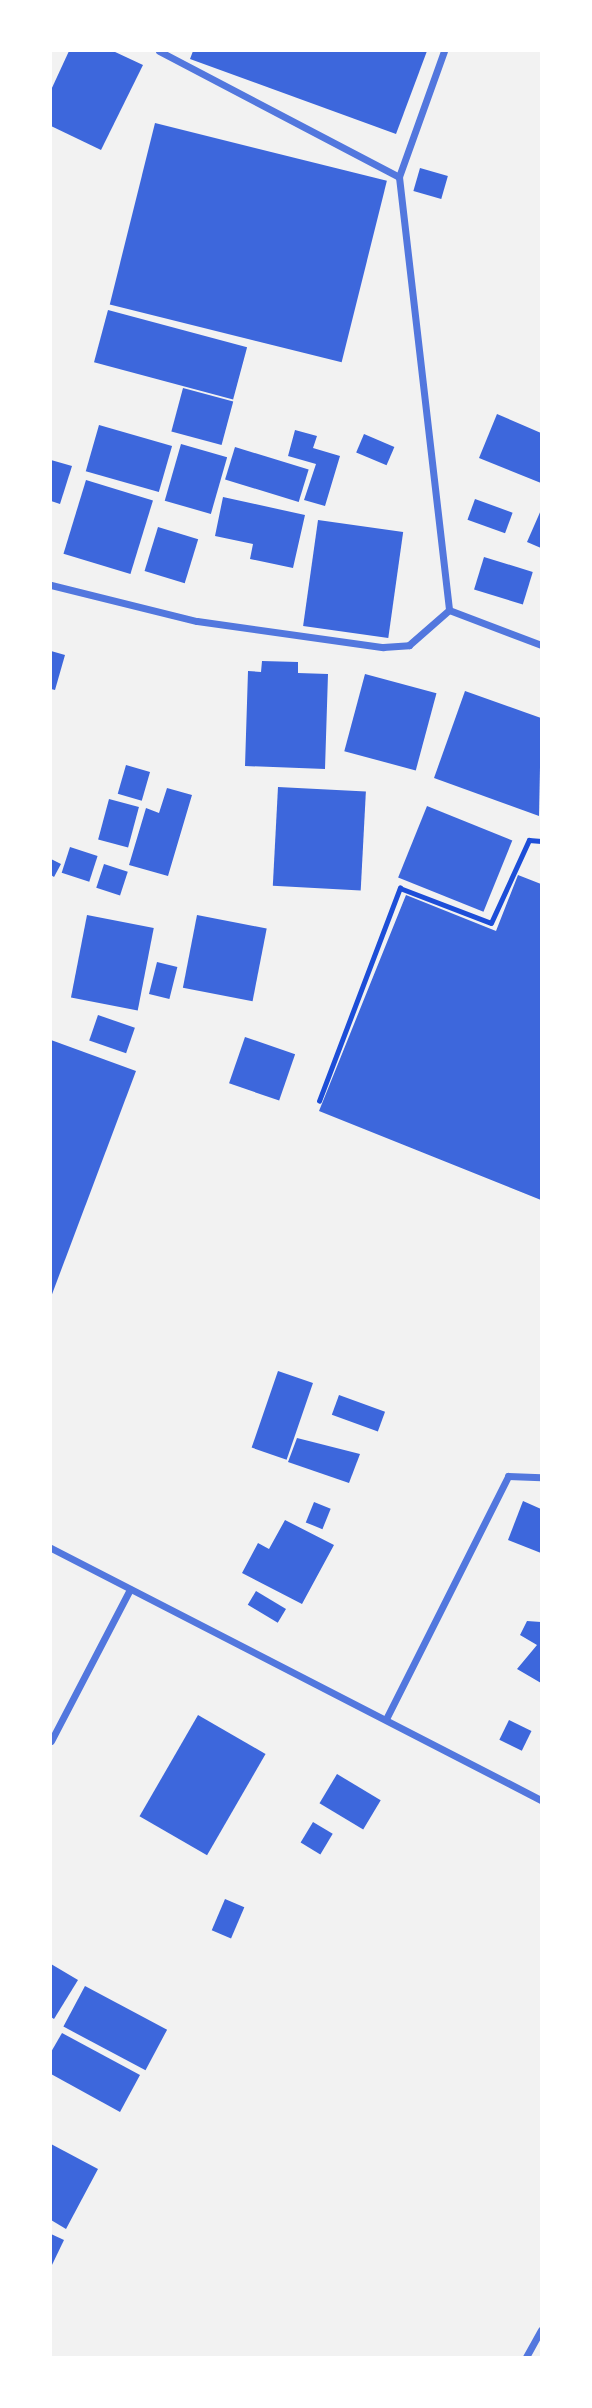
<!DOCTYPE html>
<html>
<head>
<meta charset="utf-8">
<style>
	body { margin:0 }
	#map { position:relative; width:592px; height:2408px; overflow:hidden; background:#f2f2f2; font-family:"Fira Sans",sans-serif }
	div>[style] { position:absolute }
	.building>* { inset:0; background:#3d67dc; transform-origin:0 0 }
	.path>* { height:4.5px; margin:-2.25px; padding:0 2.25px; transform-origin:2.25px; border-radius:2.25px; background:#1d4ed8 }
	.minor>* { height:7px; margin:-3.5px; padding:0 3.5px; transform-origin:3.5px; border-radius:3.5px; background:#5277de }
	span { translate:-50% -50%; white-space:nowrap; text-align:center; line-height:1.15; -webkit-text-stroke:6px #fff; paint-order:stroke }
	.frame { position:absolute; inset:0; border:52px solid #fff; pointer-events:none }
</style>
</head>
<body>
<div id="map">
	<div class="building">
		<i style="clip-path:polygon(69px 51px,113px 51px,143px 65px,101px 150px,51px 126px,51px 90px)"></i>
		<i style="clip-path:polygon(193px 51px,427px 51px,396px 134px,190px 59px)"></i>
		<i style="left:155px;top:123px;width:239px;height:187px;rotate:14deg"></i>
		<i style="left:420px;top:168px;width:29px;height:24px;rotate:16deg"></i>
		<i style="left:108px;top:310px;width:144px;height:54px;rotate:15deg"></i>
		<i style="left:183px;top:388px;width:52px;height:45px;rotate:15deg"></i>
		<i style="clip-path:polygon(497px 414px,541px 433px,541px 483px,479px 458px)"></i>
		<i style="left:99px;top:425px;width:76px;height:48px;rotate:16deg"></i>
		<i style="clip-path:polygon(295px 430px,317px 436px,313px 448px,340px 456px,325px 506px,304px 500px,316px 464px,288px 456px)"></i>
		<i style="left:364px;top:434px;width:33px;height:20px;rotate:23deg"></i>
		<i style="left:181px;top:444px;width:48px;height:59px;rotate:16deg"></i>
		<i style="left:235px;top:447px;width:77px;height:34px;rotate:17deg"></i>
		<i style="clip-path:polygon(51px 460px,72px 466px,60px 504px,51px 501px)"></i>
		<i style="left:86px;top:480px;width:70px;height:77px;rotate:17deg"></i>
		<i style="clip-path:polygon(223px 497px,305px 515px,293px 568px,250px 559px,253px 544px,215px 536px)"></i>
		<i style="left:475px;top:499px;width:40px;height:22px;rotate:20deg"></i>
		<i style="clip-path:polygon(541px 510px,541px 548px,527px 542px)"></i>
		<i style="left:318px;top:520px;width:86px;height:107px;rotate:8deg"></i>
		<i style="left:158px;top:527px;width:42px;height:46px;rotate:17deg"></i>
		<i style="left:484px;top:557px;width:51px;height:34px;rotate:17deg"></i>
		<i style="clip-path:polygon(51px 651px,65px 655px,55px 690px,51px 689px)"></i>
		<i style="clip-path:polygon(262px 661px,298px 662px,298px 673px,328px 674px,325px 769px,245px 766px,248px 671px,261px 672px)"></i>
		<i style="left:365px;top:674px;width:74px;height:80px;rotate:15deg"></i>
		<i style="clip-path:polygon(465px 691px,541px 718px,539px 816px,434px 778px)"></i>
		<i style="left:126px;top:765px;width:25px;height:30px;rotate:16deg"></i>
		<i style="left:278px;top:787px;width:88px;height:99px;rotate:3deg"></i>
		<i style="clip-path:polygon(167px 788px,192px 795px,168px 876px,129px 865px,146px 808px,159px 813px)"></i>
		<i style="left:109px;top:799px;width:31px;height:42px;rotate:15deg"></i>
		<i style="left:427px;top:806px;width:92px;height:77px;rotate:22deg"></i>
		<i style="left:70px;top:847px;width:29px;height:27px;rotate:18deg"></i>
		<i style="clip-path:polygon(51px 859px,61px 864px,54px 877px,51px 875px)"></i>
		<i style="left:104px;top:864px;width:25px;height:25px;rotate:18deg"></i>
		<i style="clip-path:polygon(518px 875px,541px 884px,541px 1200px,319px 1111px,406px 895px,496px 931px)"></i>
		<i style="left:87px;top:915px;width:68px;height:84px;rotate:11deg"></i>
		<i style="left:197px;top:915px;width:71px;height:74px;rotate:11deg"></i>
		<i style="left:157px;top:962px;width:21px;height:33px;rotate:14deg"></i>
		<i style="left:98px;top:1015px;width:39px;height:27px;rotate:19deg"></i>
		<i style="left:245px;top:1037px;width:53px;height:49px;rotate:19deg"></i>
		<i style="clip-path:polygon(51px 1040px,136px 1071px,51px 1297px)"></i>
		<i style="left:278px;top:1371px;width:37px;height:81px;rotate:19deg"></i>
		<i style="left:339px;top:1395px;width:49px;height:21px;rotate:20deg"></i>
		<i style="clip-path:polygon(297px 1438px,360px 1454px,349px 1483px,288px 1462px)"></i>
		<i style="clip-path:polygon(523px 1501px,541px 1509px,541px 1553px,508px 1540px)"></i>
		<i style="left:314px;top:1502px;width:18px;height:22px;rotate:22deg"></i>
		<i style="clip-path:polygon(285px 1520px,334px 1545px,302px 1604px,242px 1573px,258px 1543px,269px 1549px)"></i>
		<i style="left:256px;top:1591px;width:35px;height:16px;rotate:31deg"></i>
		<i style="clip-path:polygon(527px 1621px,541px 1622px,541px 1683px,517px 1669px,537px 1645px,520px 1635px)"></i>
		<i style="left:198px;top:1715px;width:78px;height:117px;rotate:30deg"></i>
		<i style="left:509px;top:1720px;width:25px;height:22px;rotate:26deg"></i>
		<i style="left:337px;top:1774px;width:51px;height:34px;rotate:31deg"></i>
		<i style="left:313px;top:1822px;width:23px;height:24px;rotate:31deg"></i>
		<i style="left:225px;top:1899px;width:21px;height:34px;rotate:23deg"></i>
		<i style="clip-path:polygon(51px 1964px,78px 1980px,54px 2019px,51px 2017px)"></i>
		<i style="left:85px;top:1986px;width:93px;height:46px;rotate:28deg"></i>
		<i style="clip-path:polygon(62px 2033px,140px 2075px,120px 2112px,51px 2074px,51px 2052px)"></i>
		<i style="clip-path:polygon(51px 2144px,98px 2169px,66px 2229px,51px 2220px)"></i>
		<i style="clip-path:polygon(51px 2234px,64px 2240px,51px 2267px)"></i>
	</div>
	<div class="path">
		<i style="left:319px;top:1101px;width:228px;rotate:-69.2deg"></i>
		<i style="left:400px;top:888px;width:97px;rotate:21deg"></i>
		<i style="left:491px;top:923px;width:91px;rotate:-65.4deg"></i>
		<i style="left:529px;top:840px;width:12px;rotate:5deg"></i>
	</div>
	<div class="minor">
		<i style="left:159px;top:51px;width:271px;rotate:27.7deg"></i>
		<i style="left:444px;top:51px;width:134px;rotate:109.7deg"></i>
		<i style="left:399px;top:177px;width:436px;rotate:83.4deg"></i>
		<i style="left:449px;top:610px;width:98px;rotate:20.8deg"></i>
		<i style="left:51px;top:585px;width:150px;rotate:13.9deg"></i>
		<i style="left:197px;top:621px;width:188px;rotate:8deg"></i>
		<i style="left:383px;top:647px;width:26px;rotate:-4deg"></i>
		<i style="left:409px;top:645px;width:53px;rotate:-41.2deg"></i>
		<i style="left:51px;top:1548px;width:551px;rotate:27.22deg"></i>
		<i style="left:386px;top:1719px;width:272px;rotate:-63.3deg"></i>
		<i style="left:508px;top:1476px;width:33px;rotate:2deg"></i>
		<i style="left:51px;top:1741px;width:171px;rotate:-62.5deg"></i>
		<i style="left:526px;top:2357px;width:31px;rotate:-61deg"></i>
	</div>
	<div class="frame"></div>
</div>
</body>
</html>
